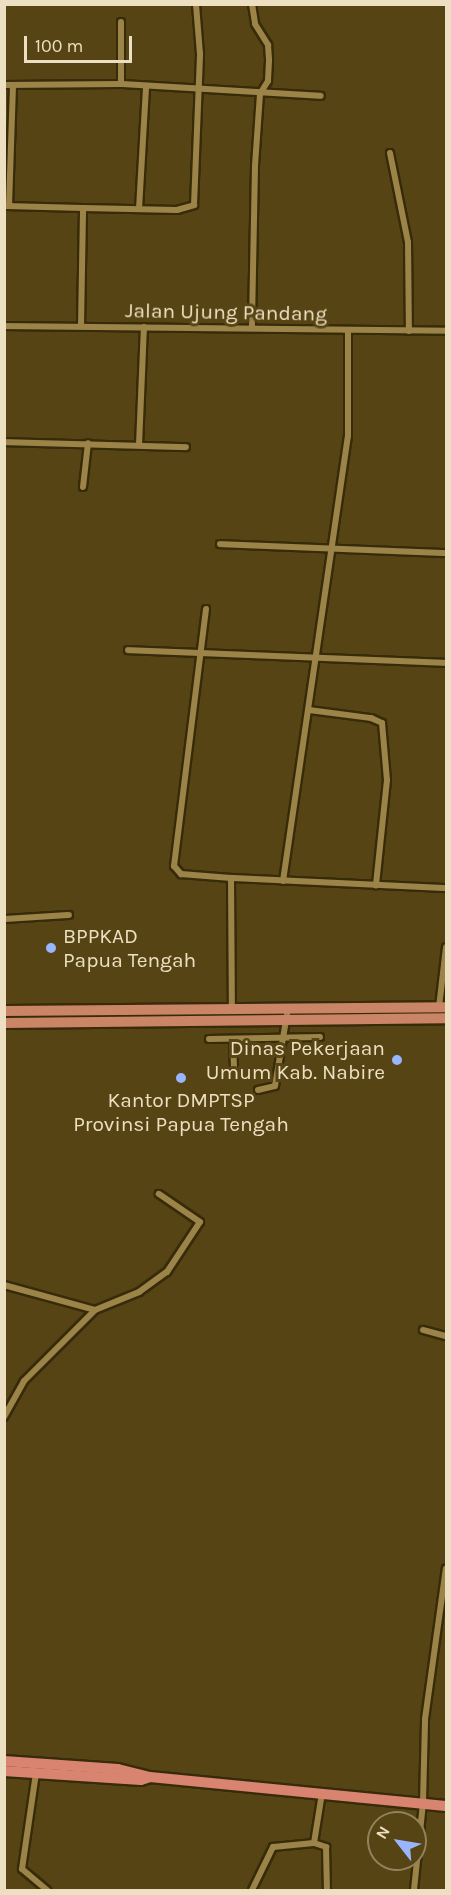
<!DOCTYPE html>
<html>
<head>
<meta charset="utf-8">
<style>
	body { margin:0 }
	#map { position:relative; width:451px; height:1895px; overflow:hidden; background:#564415; font-family:Karla,sans-serif }
	div>[style] { position:absolute }
	.roads { filter:drop-shadow(2px 0 #372b0a) drop-shadow(-2px 0 #372b0a) drop-shadow(0 2px #372b0a) drop-shadow(0 -2px #372b0a) }
	.minor>* { height:6px; margin:-3px; padding:0 3px; transform-origin:3px; border-radius:3px; background:#9c8347 }
	.primary>* { height:10px; margin:-5px; padding:0 5px; transform-origin:5px; border-radius:5px; background:#ca8466 }
	.trunk>* { height:10px; margin:-5px; padding:0 5px; transform-origin:5px; border-radius:5px; background:#d98470 }
	.dots>* { width:16px; height:16px; translate:-50% -50%; box-sizing:border-box; border:3px solid #564415; border-radius:50% }
	span { translate:-50% -50%; white-space:nowrap; text-align:center; line-height:1.15; -webkit-text-stroke:6px #564415; paint-order:stroke }
	.street-label { font-size:21px; color:#eddfc1 }
	.poi-label { font-size:21px; color:#eddfc1 }
	.left { translate:0 -50%; text-align:left }
	.right { translate:-100% -50%; text-align:right }
	.frame { position:absolute; inset:0; border:6px solid #eddfc1; pointer-events:none }
	.north { position:absolute; left:367px; top:1811px; width:60px; height:60px; box-sizing:border-box; background:#564415; border:2px solid #92825a; border-radius:50%; rotate:301deg; font-size:16px; font-weight:700; line-height:24px; text-align:center; color:#eddfc1 }
	.north::after { content:''; display:block; margin:auto; width:21px; height:27px; background:#98b5fd; clip-path:polygon(50% 0,100% 100%,50% 72%,0 100%) }
	.scale { position:absolute; left:24px; top:36px; width:108px; height:27px; box-sizing:border-box; border:3px solid #eddfc1; border-top:0; padding-left:8px; font-size:18px; line-height:21px; white-space:nowrap; color:#eddfc1; -webkit-text-stroke:4px #564415; paint-order:stroke }
</style>
</head>
<body>
<div id="map">
	<div class="roads">
		<div class="minor">
			<i style="left:252px;top:4px;width:20px;rotate:81deg"></i>
			<i style="left:255px;top:24px;width:25px;rotate:58deg"></i>
			<i style="left:268px;top:45px;width:16px;rotate:86deg"></i>
			<i style="left:269px;top:61px;width:20px;rotate:93deg"></i>
			<i style="left:268px;top:81px;width:15px;rotate:122deg"></i>
			<i style="left:260px;top:94px;width:72px;rotate:94deg"></i>
			<i style="left:255px;top:166px;width:161px;rotate:91.1deg"></i>
			<i style="left:121px;top:84px;width:62px;rotate:-90deg"></i>
			<i style="left:4px;top:85px;width:117px;rotate:-0.5deg"></i>
			<i style="left:121px;top:84px;width:200px;rotate:3.4deg"></i>
			<i style="left:390px;top:153px;width:91px;rotate:78.6deg"></i>
			<i style="left:408px;top:242px;width:89px;rotate:89.4deg"></i>
			<i style="left:6px;top:206px;width:77px;rotate:1.5deg"></i>
			<i style="left:9px;top:206px;width:121px;rotate:-88.1deg"></i>
			<i style="left:139px;top:209px;width:123px;rotate:-86.7deg"></i>
			<i style="left:4px;top:326px;width:442px;rotate:0.6deg"></i>
			<i style="left:81px;top:326px;width:118px;rotate:-89deg"></i>
			<i style="left:83px;top:208px;width:94px;rotate:1.2deg"></i>
			<i style="left:177px;top:210px;width:18px;rotate:-16deg"></i>
			<i style="left:194px;top:205px;width:151px;rotate:-87.7deg"></i>
			<i style="left:200px;top:54px;width:50px;rotate:-94.6deg"></i>
			<i style="left:4px;top:442px;width:182px;rotate:1.6deg"></i>
			<i style="left:139px;top:445px;width:118px;rotate:-87.6deg"></i>
			<i style="left:83px;top:487px;width:44px;rotate:-83.5deg"></i>
			<i style="left:220px;top:544px;width:226px;rotate:2.3deg"></i>
			<i style="left:206px;top:609px;width:259px;rotate:97.1deg"></i>
			<i style="left:174px;top:866px;width:11px;rotate:49deg"></i>
			<i style="left:181px;top:874px;width:50px;rotate:4.6deg"></i>
			<i style="left:231px;top:878px;width:131px;rotate:89.6deg"></i>
			<i style="left:128px;top:650px;width:318px;rotate:2.3deg"></i>
			<i style="left:309px;top:710px;width:63px;rotate:7.4deg"></i>
			<i style="left:371px;top:718px;width:12px;rotate:24deg"></i>
			<i style="left:382px;top:723px;width:57px;rotate:85deg"></i>
			<i style="left:387px;top:780px;width:106px;rotate:96deg"></i>
			<i style="left:231px;top:878px;width:215px;rotate:2.7deg"></i>
			<i style="left:283px;top:881px;width:450px;rotate:-81.7deg"></i>
			<i style="left:348px;top:436px;width:106px;rotate:-90deg"></i>
			<i style="left:4px;top:919px;width:65px;rotate:-3.5deg"></i>
			<i style="left:439px;top:1007px;width:60px;rotate:-83.3deg"></i>
			<i style="left:209px;top:1039px;width:111px;rotate:-1deg"></i>
			<i style="left:233px;top:1039px;width:37px;rotate:88deg"></i>
			<i style="left:258px;top:1090px;width:17px;rotate:-13deg"></i>
			<i style="left:275px;top:1086px;width:79px;rotate:-80.5deg"></i>
			<i style="left:4px;top:1285px;width:94px;rotate:15.4deg"></i>
			<i style="left:95px;top:1310px;width:48px;rotate:-22.2deg"></i>
			<i style="left:139px;top:1292px;width:34px;rotate:-36deg"></i>
			<i style="left:167px;top:1272px;width:60px;rotate:-56.6deg"></i>
			<i style="left:200px;top:1222px;width:50px;rotate:-145.7deg"></i>
			<i style="left:423px;top:1330px;width:24px;rotate:15deg"></i>
			<i style="left:4px;top:1417px;width:41px;rotate:-60.9deg"></i>
			<i style="left:24px;top:1381px;width:100px;rotate:-45deg"></i>
			<i style="left:36px;top:1773px;width:97px;rotate:98.3deg"></i>
			<i style="left:22px;top:1869px;width:33px;rotate:40deg"></i>
			<i style="left:314px;top:1843px;width:13px;rotate:18deg"></i>
			<i style="left:326px;top:1847px;width:43px;rotate:88.7deg"></i>
			<i style="left:252px;top:1890px;width:48px;rotate:-64deg"></i>
			<i style="left:273px;top:1847px;width:41px;rotate:-5.6deg"></i>
			<i style="left:314px;top:1843px;width:51px;rotate:-80.9deg"></i>
			<i style="left:414px;top:1890px;width:87px;rotate:-84.1deg"></i>
			<i style="left:423px;top:1803px;width:84px;rotate:-88.6deg"></i>
			<i style="left:425px;top:1719px;width:152px;rotate:-82.1deg"></i>
		</div>
		<div class="primary">
			<i style="left:4px;top:1011px;width:442px;rotate:-0.5deg"></i>
			<i style="left:4px;top:1023px;width:442px;rotate:-0.6deg"></i>
		</div>
		<div class="trunk">
			<i style="left:4px;top:1761px;width:114px;rotate:4deg"></i>
			<i style="left:118px;top:1769px;width:33px;rotate:14deg"></i>
			<i style="left:4px;top:1771px;width:137px;rotate:3.8deg"></i>
			<i style="left:141px;top:1780px;width:9px;rotate:-18deg"></i>
			<i style="left:150px;top:1777px;width:297px;rotate:5.6deg"></i>
		</div>
	</div>
	<div class="dots">
		<i style="left:51px;top:948px;background:#98b5fd"></i>
		<i style="left:397px;top:1060px;background:#98b5fd"></i>
		<i style="left:181px;top:1078px;background:#98b5fd"></i>
	</div>
	<div class="street-label">
		<span style="left:226px;top:312px;rotate:1deg">Jalan Ujung Pandang</span>
	</div>
	<div class="poi-label">
		<span class="left" style="left:63px;top:948px">BPPKAD<br>Papua Tengah</span>
		<span class="right" style="left:385px;top:1060px">Dinas Pekerjaan<br>Umum Kab. Nabire</span>
		<span style="left:181px;top:1112px">Kantor DMPTSP<br>Provinsi Papua Tengah</span>
	</div>
	<div class="frame"></div>
	<div class="north">N</div>
	<div class="scale">100 m</div>
</div>
</body>
</html>
